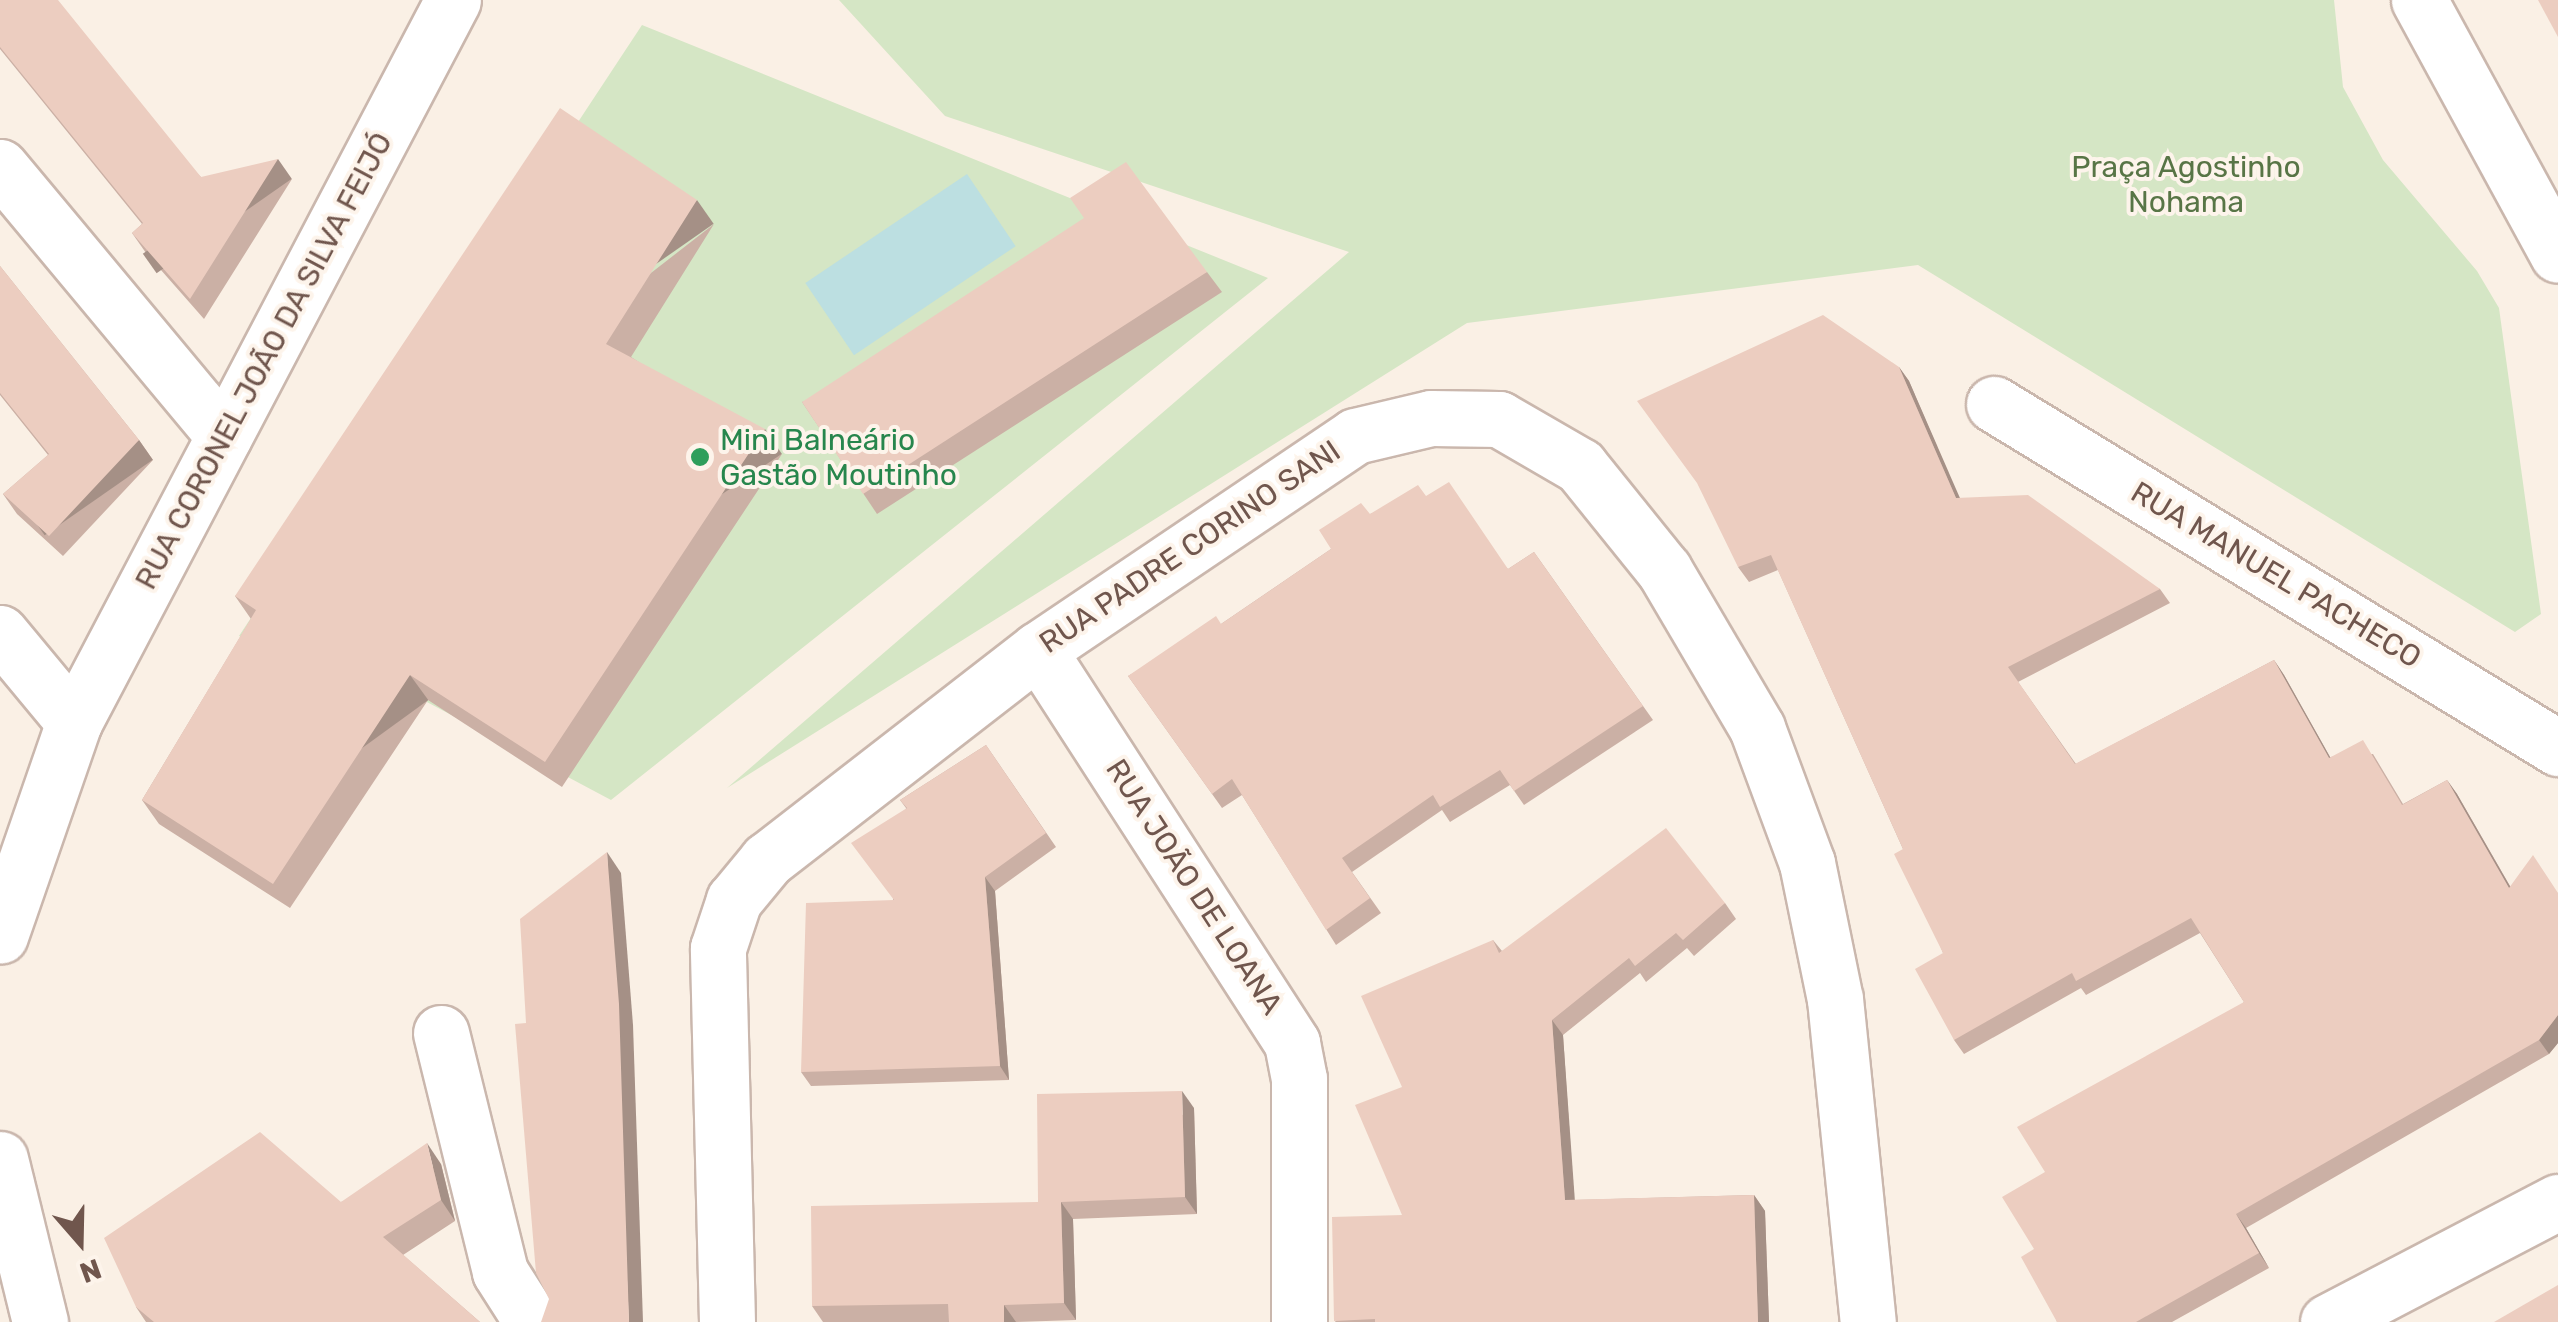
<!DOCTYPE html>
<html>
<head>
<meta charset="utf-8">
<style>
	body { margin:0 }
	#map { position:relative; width:2558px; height:1322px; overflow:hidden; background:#faf0e5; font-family:Rubik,sans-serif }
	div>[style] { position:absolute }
	.green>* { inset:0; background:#d5e6c5 }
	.water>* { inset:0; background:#bcdfe1; transform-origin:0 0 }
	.roads { filter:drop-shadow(2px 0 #cab7ad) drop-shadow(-2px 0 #cab7ad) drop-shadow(0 2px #cab7ad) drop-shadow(0 -2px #cab7ad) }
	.street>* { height:55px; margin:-27.5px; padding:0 27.5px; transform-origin:27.5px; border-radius:27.5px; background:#fff }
	.secondary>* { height:55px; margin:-27.5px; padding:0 27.5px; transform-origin:27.5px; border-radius:27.5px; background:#fff }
	.wall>* { inset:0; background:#cbb0a5 }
	.shaded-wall>* { inset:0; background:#a59086; transform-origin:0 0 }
	.building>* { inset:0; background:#eccdc0 }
	.dots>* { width:28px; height:28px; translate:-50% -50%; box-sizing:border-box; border:5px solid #fdf4eb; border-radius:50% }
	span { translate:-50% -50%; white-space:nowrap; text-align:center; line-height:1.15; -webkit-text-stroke:8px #fdf4eb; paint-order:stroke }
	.park-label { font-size:30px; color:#587546 }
	.street-label { font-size:30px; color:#70564d }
	.leisure-label { font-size:30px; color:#27864d }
	.left { translate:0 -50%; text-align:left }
	.north { position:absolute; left:30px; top:1192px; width:100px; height:100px; -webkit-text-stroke:8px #fdf4eb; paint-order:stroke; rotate:160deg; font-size:28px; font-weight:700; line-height:40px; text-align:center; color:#70564d }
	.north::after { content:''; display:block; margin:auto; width:35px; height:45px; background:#70564d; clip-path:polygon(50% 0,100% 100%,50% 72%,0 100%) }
</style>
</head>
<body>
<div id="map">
	<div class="green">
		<i style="clip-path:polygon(839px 0,2334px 0,2343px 87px,2383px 160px,2477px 271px,2499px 308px,2541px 614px,2515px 632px,1918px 265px,1467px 323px,727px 788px,1349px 252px,945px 116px)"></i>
		<i style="clip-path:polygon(642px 25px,1268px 278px,611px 800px,425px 701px,239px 636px)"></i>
	</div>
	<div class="water">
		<i style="left:967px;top:174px;width:87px;height:195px;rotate:56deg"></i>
	</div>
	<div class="roads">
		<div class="street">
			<i style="left:2419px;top:0;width:290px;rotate:61.4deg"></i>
			<i style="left:0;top:167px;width:350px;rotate:50.2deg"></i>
			<i style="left:1994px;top:404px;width:661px;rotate:31.38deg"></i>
			<i style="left:1038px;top:650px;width:468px;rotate:57.1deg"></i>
			<i style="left:1292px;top:1043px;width:37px;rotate:79deg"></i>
			<i style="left:1299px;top:1079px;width:243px;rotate:90deg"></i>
			<i style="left:74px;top:722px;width:815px;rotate:-62.3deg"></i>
			<i style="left:441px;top:1033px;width:246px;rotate:76.1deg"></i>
			<i style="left:500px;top:1272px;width:59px;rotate:57.4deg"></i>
			<i style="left:727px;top:1322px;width:374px;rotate:-91.4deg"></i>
			<i style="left:718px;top:948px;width:51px;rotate:-71.6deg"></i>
			<i style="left:734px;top:900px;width:52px;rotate:-50.5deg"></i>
			<i style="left:767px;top:860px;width:343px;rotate:-37.8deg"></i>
			<i style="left:1038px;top:650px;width:382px;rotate:-34deg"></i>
			<i style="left:1355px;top:436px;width:78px;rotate:-13.3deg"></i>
			<i style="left:1431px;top:418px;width:68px;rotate:0.8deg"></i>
			<i style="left:1499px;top:419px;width:94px;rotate:30.1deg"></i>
			<i style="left:1580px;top:466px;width:134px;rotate:51.1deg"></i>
			<i style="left:1664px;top:570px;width:183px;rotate:59.5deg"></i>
			<i style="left:1757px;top:728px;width:144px;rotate:69.7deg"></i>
			<i style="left:1807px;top:863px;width:139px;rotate:78.4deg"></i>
			<i style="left:1835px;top:999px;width:325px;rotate:84.2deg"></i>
			<i style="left:2328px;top:1322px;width:259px;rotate:-27.6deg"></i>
		</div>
		<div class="secondary">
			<i style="left:0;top:633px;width:116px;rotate:50.3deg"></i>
			<i style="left:74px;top:722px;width:226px;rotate:109.1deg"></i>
			<i style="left:0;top:1159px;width:168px;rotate:76.2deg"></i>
		</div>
	</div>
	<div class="wall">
		<i style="clip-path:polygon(0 0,201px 177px,292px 179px,204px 319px,146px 253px,132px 233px,142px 224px,0 49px)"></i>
		<i style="clip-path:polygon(714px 224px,631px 357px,782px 454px,562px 787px,428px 700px,290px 908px,159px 824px,142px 800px,251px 619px,235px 596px)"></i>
		<i style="clip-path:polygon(0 266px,139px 440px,153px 460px,63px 556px,17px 514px,3px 494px,48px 455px,0 395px)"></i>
		<i style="clip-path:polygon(1207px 272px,1222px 292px,877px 514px,802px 402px)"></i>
		<i style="clip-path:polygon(1899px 367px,1909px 381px,1959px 498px,2160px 589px,2170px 603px,2018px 682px,2076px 764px,2274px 660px,2284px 675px,2330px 757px,2373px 754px,2403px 804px,2447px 780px,2457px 794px,2510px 886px,2558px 893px,2558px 1043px,2549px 1054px,2246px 1228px,2269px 1268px,2172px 1322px,2057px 1322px,2034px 1249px,2045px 1172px,2244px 1002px,2200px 933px,2086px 995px,2081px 988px,1964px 1054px,1954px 1040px,1943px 953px,1903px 849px,1778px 570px,1749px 582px,1738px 567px)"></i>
		<i style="clip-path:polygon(1426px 496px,1508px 569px,1534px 552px,1653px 720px,1524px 805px,1510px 785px,1450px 822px,1442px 810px,1352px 872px,1381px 913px,1336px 945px,1242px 795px,1222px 808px,1128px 676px,1221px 624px,1331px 549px,1370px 514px)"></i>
		<i style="clip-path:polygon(986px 745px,1056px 847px,995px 891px,1009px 1080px,811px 1086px,801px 1072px,893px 900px,906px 808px,900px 800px)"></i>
		<i style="clip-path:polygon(1725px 903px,1736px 919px,1694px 956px,1687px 948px,1646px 982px,1640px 973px,1563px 1035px,1574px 1200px,1754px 1195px,1765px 1211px,1769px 1322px,1335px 1322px,1402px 1215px,1402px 1087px,1493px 940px,1502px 951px)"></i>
		<i style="clip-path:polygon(1194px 1108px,1197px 1214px,1073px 1219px,1076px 1320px,1016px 1322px,823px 1322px,812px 1306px,1038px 1202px)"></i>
		<i style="clip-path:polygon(441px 1164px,455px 1221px,403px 1255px,480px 1322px,146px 1322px,136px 1307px,341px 1202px)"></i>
	</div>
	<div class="shaded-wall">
		<i style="left:278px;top:159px;width:24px;height:165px;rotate:55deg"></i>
		<i style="left:697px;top:200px;width:29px;height:170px;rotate:55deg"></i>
		<i style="clip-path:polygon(1899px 367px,1909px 381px,1966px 512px,1956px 498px)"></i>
		<i style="left:765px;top:429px;width:30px;height:399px;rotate:56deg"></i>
		<i style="left:139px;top:440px;width:24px;height:132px;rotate:55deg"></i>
		<i style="clip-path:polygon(2274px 660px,2284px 675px,2339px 773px,2329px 758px)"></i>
		<i style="left:410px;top:675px;width:31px;height:250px;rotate:54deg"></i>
		<i style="clip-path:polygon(2447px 780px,2457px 794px,2519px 902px,2509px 888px)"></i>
		<i style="clip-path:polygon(607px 852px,621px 873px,633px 1025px,643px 1322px,629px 1322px)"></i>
		<i style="clip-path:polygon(985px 877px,995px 891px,1009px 1080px,1000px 1066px)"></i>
		<i style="clip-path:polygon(2558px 1015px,2558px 1043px,2549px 1054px,2539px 1040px)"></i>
		<i style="clip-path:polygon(1552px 1020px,1563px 1035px,1576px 1216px,1565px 1200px)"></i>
		<i style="clip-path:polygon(1182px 1091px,1194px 1108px,1197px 1214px,1185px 1197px)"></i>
		<i style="clip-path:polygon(427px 1143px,441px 1164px,455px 1221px,441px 1200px)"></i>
		<i style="clip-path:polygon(1754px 1195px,1765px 1211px,1769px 1322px,1758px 1322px)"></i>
		<i style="clip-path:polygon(1061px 1202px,1073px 1219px,1076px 1320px,1064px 1303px)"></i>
		<i style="clip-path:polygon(2236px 1214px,2246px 1228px,2269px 1268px,2259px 1253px)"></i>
		<i style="clip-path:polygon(1004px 1305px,1016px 1322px,1004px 1322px)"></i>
	</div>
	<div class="building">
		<i style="clip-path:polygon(0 0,58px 0,201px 177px,278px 159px,190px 299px,132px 233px,143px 223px,0 47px)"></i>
		<i style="clip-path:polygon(2538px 0,2558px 0,2558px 37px)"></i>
		<i style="clip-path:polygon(560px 108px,697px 200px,606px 344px,765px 429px,545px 762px,410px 675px,273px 884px,142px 800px,256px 610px,235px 596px)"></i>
		<i style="clip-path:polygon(1126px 162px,1207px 272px,863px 494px,802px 402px,1084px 218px,1070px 198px)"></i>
		<i style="clip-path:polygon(0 266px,139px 440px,49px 536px,3px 494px,49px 454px,0 393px)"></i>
		<i style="clip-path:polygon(1823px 315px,1899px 367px,1956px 498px,2028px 495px,2160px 589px,2008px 667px,2075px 764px,2274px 660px,2329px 758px,2363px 740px,2402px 805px,2447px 780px,2509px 888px,2533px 855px,2558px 893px,2558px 1015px,2539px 1040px,2236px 1214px,2259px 1253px,2136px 1322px,2057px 1322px,2021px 1257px,2034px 1249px,2002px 1197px,2045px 1172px,2017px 1127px,2244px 1002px,2191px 918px,2076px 981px,2072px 973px,1954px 1040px,1915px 969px,1943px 953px,1894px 854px,1903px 849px,1771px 555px,1738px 567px,1697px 483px,1637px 401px)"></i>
		<i style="clip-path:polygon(1449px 482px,1508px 569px,1534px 552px,1643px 706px,1514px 791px,1500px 770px,1440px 807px,1433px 795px,1342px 858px,1370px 898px,1326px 930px,1232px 779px,1212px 794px,1128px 676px,1216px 616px,1221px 624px,1331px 549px,1319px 530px,1361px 503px,1370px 514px,1418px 485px,1426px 496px)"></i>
		<i style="clip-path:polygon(986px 745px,1046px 833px,985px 877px,1000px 1066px,801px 1072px,806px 903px,894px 900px,851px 843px,907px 808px,900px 800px)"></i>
		<i style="clip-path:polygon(1666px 828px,1725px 903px,1683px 940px,1676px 933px,1635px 966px,1629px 958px,1552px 1020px,1565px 1200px,1754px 1195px,1758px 1322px,1375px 1322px,1375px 1319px,1334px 1321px,1332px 1217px,1402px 1215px,1355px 1105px,1402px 1087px,1361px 996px,1493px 940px,1499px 953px)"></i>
		<i style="clip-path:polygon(607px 852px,619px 1004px,629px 1322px,541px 1322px,549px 1299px,536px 1273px,515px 1024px,526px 1023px,520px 919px)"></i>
		<i style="clip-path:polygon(1182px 1091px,1185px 1197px,1061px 1202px,1064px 1303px,1004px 1305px,1004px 1322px,949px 1322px,948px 1304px,812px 1306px,811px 1206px,1038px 1202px,1037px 1094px)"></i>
		<i style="clip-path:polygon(260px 1132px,341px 1202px,427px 1143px,441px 1200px,383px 1237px,480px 1322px,154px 1322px,136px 1307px,104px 1238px)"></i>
		<i style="clip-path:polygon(2558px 1285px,2558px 1322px,2494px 1322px)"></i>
	</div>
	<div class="dots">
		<i style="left:700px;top:457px;background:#2e9e5b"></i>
	</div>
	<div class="park-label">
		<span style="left:2186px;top:184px">Praça Agostinho<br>Nohama</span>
	</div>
	<div class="street-label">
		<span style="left:264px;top:361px;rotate:-62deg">RUA CORONEL JOÃO DA SILVA FEIJÓ</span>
		<span style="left:1190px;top:547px;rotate:-34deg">RUA PADRE CORINO SANI</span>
		<span style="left:2276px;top:575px;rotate:31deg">RUA MANUEL PACHECO</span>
		<span style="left:1194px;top:887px;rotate:57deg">RUA JOÃO DE LOANA</span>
	</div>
	<div class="leisure-label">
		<span class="left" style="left:720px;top:457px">Mini Balneário<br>Gastão Moutinho</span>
	</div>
	<div class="north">N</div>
</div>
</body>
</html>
